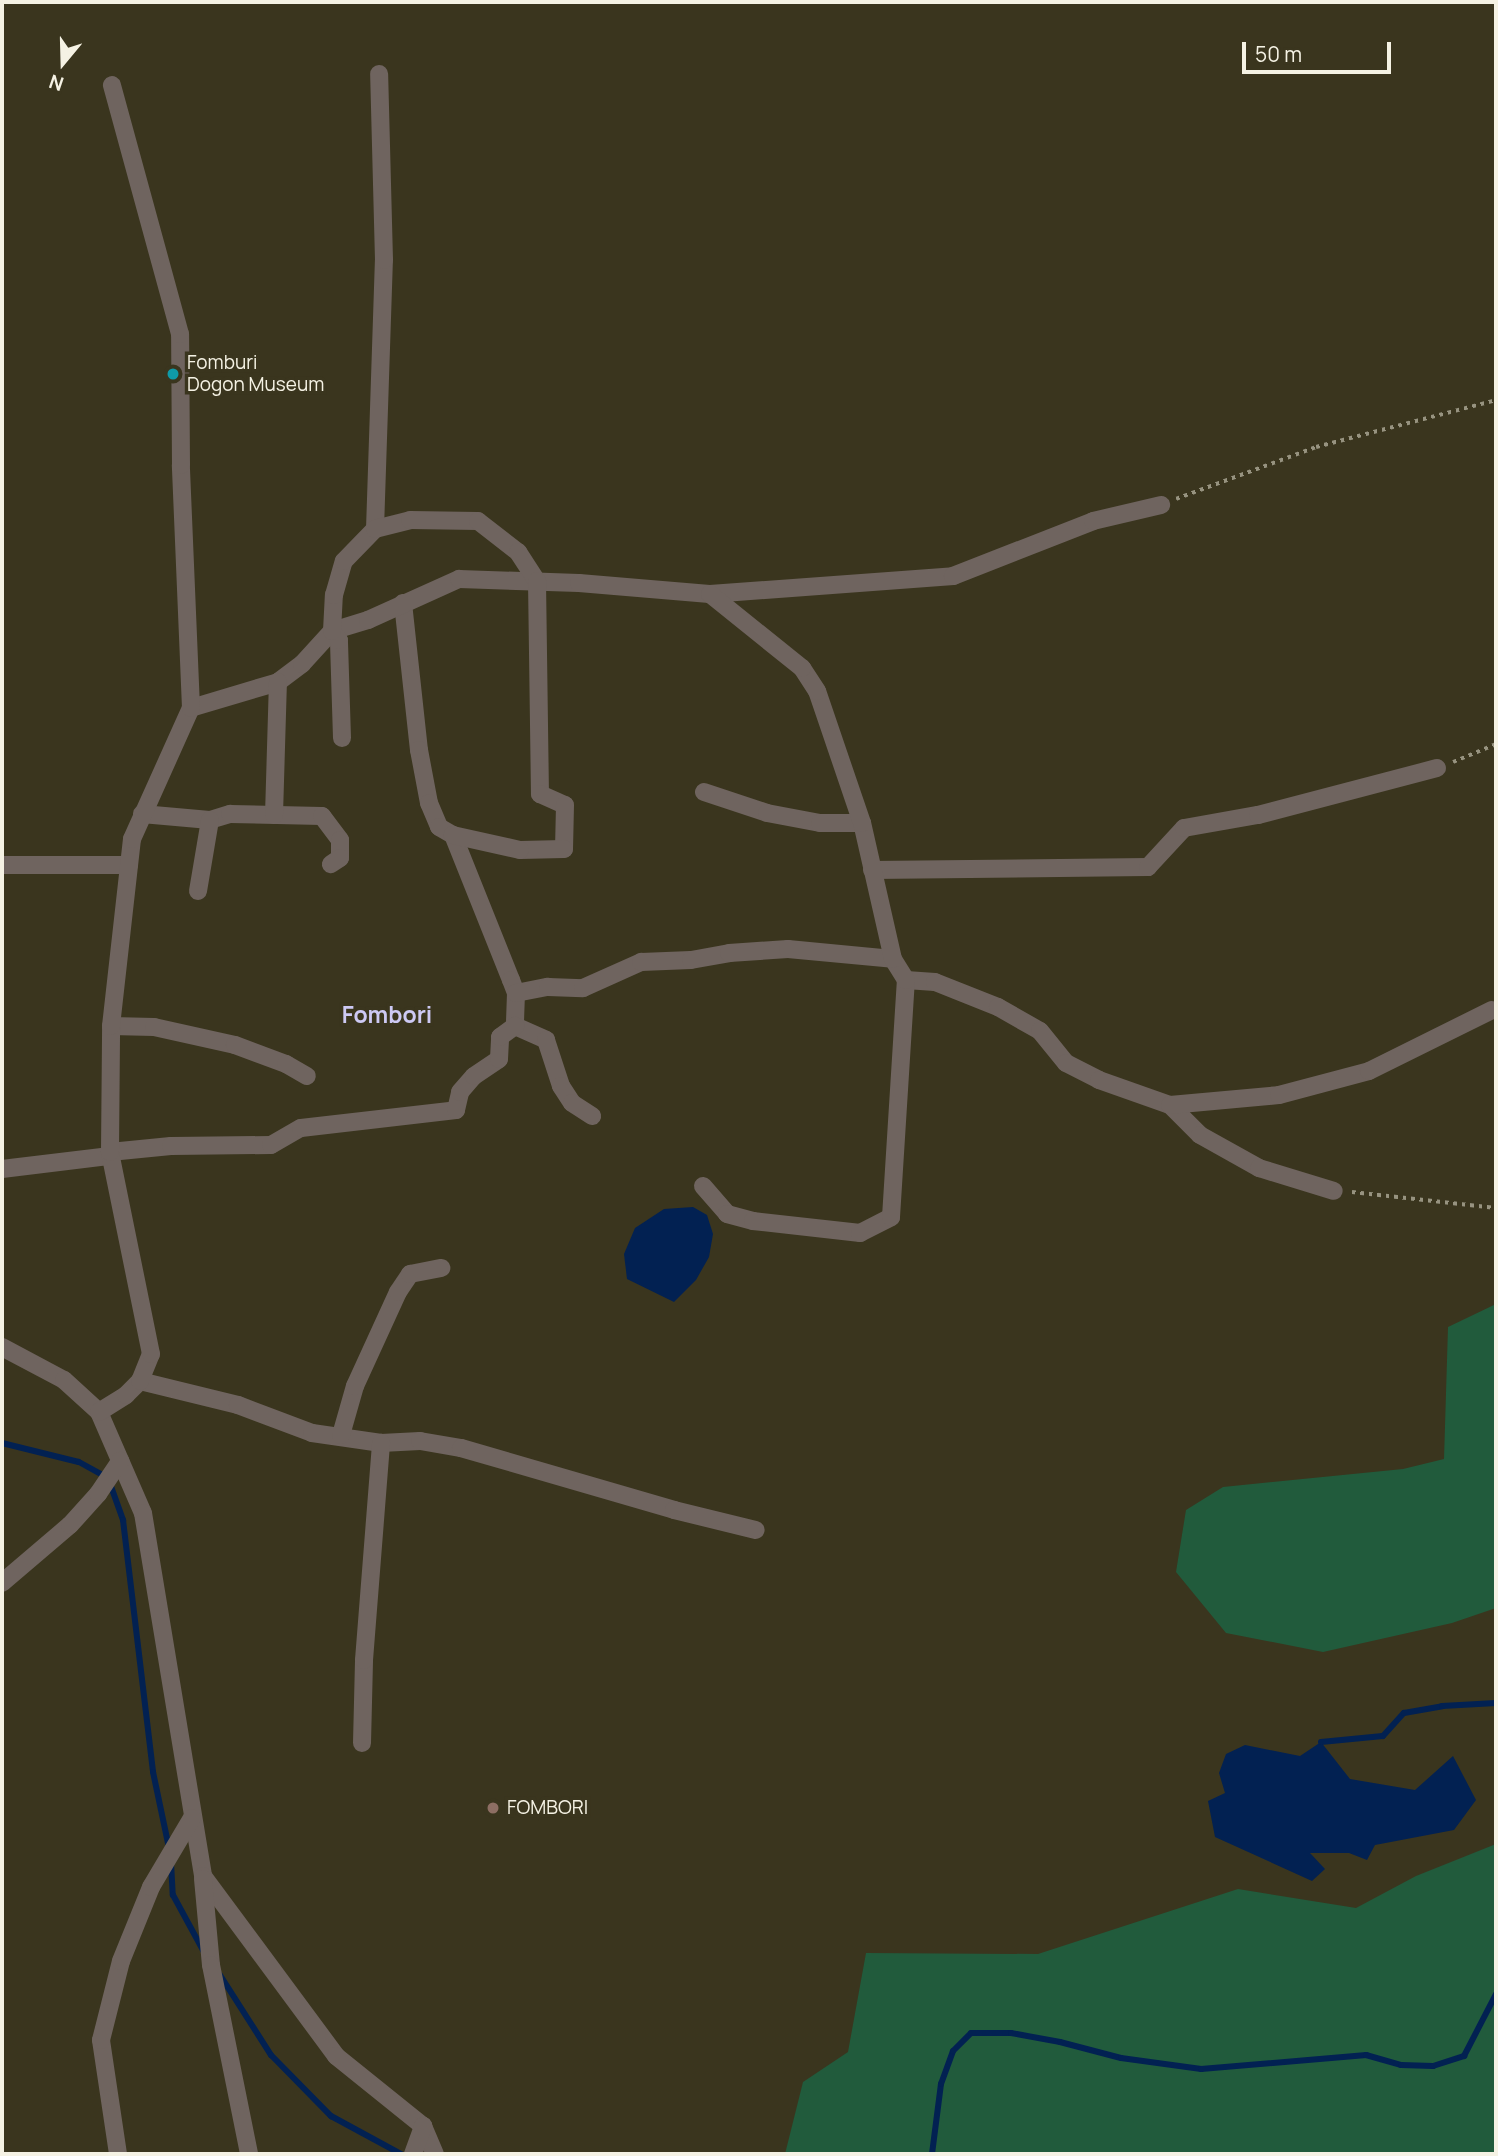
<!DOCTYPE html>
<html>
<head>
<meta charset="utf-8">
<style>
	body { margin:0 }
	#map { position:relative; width:1498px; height:2156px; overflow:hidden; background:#3a351e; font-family:Manrope,sans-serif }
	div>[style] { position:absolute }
	.green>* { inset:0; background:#215b3c }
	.water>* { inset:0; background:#022152 }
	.stream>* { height:6px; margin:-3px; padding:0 3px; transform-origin:3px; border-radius:3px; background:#022152 }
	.path>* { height:3.5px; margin-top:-1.75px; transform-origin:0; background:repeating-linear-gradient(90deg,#979380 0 3.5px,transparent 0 8.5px) }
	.street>* { height:18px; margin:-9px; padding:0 9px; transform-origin:9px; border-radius:9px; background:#6f645f }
	.dots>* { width:19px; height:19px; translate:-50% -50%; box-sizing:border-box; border:4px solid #3a351e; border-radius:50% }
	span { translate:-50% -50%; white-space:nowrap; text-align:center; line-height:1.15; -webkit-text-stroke:7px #3a351e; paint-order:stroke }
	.poi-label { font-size:19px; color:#f5f2e4 }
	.left { translate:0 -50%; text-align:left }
	.quarter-label { font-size:23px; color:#cdc9f4; font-weight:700 }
	.frame { position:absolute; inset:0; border:4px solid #f5f2e4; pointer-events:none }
	.north { position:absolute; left:28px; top:28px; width:70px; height:70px; -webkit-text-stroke:5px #3a351e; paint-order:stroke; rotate:199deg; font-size:19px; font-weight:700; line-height:28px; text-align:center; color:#f5f2e4 }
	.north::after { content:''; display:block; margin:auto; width:24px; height:32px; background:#f5f2e4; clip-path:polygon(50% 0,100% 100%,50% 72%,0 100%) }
	.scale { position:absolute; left:1242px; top:42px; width:149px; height:32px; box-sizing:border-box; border:4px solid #f5f2e4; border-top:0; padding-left:9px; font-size:21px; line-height:24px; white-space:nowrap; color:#f5f2e4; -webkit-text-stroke:5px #3a351e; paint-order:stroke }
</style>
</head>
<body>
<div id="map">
	<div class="green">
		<i style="clip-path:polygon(1496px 1304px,1496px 1608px,1452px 1623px,1323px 1652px,1226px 1633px,1176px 1572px,1186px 1510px,1223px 1487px,1403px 1469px,1444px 1459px,1448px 1327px)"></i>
		<i style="clip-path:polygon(1496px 1844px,1496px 2154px,785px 2154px,803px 2082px,848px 2052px,866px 1953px,1038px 1954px,1238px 1889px,1356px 1908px,1416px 1876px)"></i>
	</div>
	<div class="water">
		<i style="clip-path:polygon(693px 1207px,707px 1215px,713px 1234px,709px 1257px,696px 1280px,674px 1302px,627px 1279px,624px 1254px,635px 1228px,664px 1209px)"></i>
		<i style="clip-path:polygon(1321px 1742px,1350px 1779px,1415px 1790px,1453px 1756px,1476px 1800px,1454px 1830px,1375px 1845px,1367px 1860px,1349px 1853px,1310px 1853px,1325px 1869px,1312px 1881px,1215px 1837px,1208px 1801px,1225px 1793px,1219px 1773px,1226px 1754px,1245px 1745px,1300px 1756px)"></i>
	</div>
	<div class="stream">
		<i style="left:2px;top:1443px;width:79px;rotate:13.9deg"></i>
		<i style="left:79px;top:1462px;width:33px;rotate:29deg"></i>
		<i style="left:108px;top:1478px;width:45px;rotate:70.3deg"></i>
		<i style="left:123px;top:1520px;width:254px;rotate:83.2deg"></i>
		<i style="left:153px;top:1772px;width:78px;rotate:78.1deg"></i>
		<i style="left:1321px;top:1742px;width:62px;rotate:-5.5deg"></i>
		<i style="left:1383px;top:1736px;width:31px;rotate:-48deg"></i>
		<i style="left:1404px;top:1713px;width:39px;rotate:-10deg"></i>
		<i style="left:1442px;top:1706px;width:54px;rotate:-3.2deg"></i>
		<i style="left:171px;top:1862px;width:33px;rotate:87deg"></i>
		<i style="left:173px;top:1895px;width:65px;rotate:61.5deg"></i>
		<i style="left:220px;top:1975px;width:95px;rotate:57.5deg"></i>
		<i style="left:271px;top:2055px;width:86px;rotate:45.5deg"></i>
		<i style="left:331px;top:2116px;width:80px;rotate:28.5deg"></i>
		<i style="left:932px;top:2154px;width:71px;rotate:-82.7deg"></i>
		<i style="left:941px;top:2084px;width:35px;rotate:-70deg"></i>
		<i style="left:953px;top:2051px;width:25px;rotate:-45deg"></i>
		<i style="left:971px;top:2033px;width:40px"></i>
		<i style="left:1011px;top:2033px;width:50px;rotate:10.4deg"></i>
		<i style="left:1060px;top:2042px;width:63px;rotate:14.7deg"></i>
		<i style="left:1121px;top:2058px;width:81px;rotate:7.8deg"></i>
		<i style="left:1201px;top:2069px;width:166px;rotate:-4.8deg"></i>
		<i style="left:1366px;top:2055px;width:36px;rotate:16deg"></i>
		<i style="left:1401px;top:2065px;width:32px;rotate:2deg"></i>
		<i style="left:1433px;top:2066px;width:33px;rotate:-18deg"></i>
		<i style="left:1464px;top:2056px;width:70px;rotate:-62.7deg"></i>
	</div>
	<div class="path">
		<i style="left:1176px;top:499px;width:149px;rotate:-20.4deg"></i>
		<i style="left:1316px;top:447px;width:186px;rotate:-14.6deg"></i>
		<i style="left:1453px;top:762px;width:47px;rotate:-22.7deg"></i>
		<i style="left:1352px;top:1192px;width:145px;rotate:6.3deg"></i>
	</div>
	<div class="street">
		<i style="left:375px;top:529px;width:269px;rotate:-88.1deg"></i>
		<i style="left:384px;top:260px;width:186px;rotate:-91.5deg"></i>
		<i style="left:403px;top:603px;width:148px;rotate:83.8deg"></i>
		<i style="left:419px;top:750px;width:54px;rotate:79.3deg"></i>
		<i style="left:429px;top:803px;width:26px;rotate:67deg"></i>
		<i style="left:439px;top:827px;width:16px;rotate:30deg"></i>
		<i style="left:453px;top:835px;width:156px;rotate:68.2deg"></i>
		<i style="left:511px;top:980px;width:14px;rotate:69deg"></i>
		<i style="left:516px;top:993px;width:33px;rotate:92deg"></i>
		<i style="left:515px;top:1026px;width:34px;rotate:24deg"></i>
		<i style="left:546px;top:1040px;width:48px;rotate:71.9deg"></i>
		<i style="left:561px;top:1086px;width:20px;rotate:57deg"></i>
		<i style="left:572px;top:1103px;width:24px;rotate:33deg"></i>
		<i style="left:191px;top:708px;width:91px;rotate:-16.6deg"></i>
		<i style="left:278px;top:682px;width:30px;rotate:-37deg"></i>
		<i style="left:302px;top:664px;width:45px;rotate:-47.7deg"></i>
		<i style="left:332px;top:631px;width:38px;rotate:-17deg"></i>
		<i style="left:368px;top:620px;width:100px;rotate:-24.3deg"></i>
		<i style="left:459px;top:579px;width:120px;rotate:1.9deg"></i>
		<i style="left:579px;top:583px;width:131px;rotate:4.8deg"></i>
		<i style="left:710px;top:594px;width:244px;rotate:-4.2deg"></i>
		<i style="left:953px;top:576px;width:150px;rotate:-21.4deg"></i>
		<i style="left:1093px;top:521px;width:70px;rotate:-13.2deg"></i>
		<i style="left:342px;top:738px;width:98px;rotate:-91.8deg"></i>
		<i style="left:339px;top:640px;width:11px;rotate:-128deg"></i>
		<i style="left:332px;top:631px;width:36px;rotate:-87deg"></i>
		<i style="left:334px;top:595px;width:35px;rotate:-74deg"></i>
		<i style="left:344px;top:561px;width:45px;rotate:-45.9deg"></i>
		<i style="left:375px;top:529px;width:36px;rotate:-14deg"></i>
		<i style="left:410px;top:520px;width:68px;rotate:0.8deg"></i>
		<i style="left:478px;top:521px;width:51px;rotate:37.8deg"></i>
		<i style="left:518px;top:552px;width:35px;rotate:57deg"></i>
		<i style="left:537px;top:581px;width:213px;rotate:89.2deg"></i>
		<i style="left:540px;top:794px;width:27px;rotate:24deg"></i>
		<i style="left:565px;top:805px;width:44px;rotate:91.3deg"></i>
		<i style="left:564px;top:849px;width:44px;rotate:178.7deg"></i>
		<i style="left:520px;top:850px;width:69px;rotate:-167.4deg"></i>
		<i style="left:704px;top:792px;width:66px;rotate:18.4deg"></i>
		<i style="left:767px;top:813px;width:54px;rotate:10.7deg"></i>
		<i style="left:820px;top:823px;width:42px"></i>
		<i style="left:142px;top:814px;width:68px;rotate:5deg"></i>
		<i style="left:210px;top:820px;width:21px;rotate:-17deg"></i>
		<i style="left:230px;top:814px;width:92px;rotate:1.2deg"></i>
		<i style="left:322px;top:816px;width:30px;rotate:53deg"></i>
		<i style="left:340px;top:840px;width:18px;rotate:90deg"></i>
		<i style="left:340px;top:858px;width:11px;rotate:146deg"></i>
		<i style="left:274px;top:815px;width:133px;rotate:-88.3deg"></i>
		<i style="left:2px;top:865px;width:127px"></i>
		<i style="left:872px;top:870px;width:276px;rotate:-0.6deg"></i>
		<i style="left:1148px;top:867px;width:53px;rotate:-47.3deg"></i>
		<i style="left:1184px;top:828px;width:75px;rotate:-10deg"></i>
		<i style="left:1258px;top:815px;width:185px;rotate:-14.7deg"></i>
		<i style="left:198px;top:891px;width:72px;rotate:-80.4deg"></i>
		<i style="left:906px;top:980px;width:29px;rotate:4deg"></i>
		<i style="left:935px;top:982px;width:68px;rotate:21.6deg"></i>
		<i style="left:998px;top:1007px;width:48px;rotate:29.7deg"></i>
		<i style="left:1040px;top:1031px;width:41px;rotate:50.9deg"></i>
		<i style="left:1066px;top:1063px;width:37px;rotate:27deg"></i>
		<i style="left:1099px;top:1080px;width:75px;rotate:19.4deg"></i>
		<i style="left:1170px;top:1105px;width:42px;rotate:45deg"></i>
		<i style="left:1200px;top:1135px;width:68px;rotate:29.2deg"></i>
		<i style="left:1259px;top:1168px;width:78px;rotate:17deg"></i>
		<i style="left:516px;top:993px;width:33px;rotate:-11deg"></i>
		<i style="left:548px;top:987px;width:35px;rotate:2deg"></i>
		<i style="left:583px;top:988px;width:64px;rotate:-24.1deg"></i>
		<i style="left:641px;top:962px;width:50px;rotate:-2.3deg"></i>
		<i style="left:691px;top:960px;width:39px;rotate:-10deg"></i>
		<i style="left:729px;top:953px;width:59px;rotate:-3.9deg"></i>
		<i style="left:788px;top:949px;width:105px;rotate:5.4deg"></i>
		<i style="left:111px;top:1026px;width:43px;rotate:1.3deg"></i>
		<i style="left:154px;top:1027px;width:83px;rotate:12.5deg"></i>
		<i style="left:235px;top:1045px;width:54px;rotate:20.4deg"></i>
		<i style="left:286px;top:1064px;width:24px;rotate:30deg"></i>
		<i style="left:1170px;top:1105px;width:109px;rotate:-5.2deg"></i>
		<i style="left:1279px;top:1095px;width:93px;rotate:-14.9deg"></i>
		<i style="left:1369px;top:1071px;width:137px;rotate:-26.4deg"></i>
		<i style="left:110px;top:1152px;width:61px;rotate:-5.6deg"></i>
		<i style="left:171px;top:1146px;width:100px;rotate:-0.6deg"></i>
		<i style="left:271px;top:1145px;width:34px;rotate:-30deg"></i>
		<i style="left:301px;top:1128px;width:156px;rotate:-6.6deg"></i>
		<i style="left:456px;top:1110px;width:18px;rotate:-77deg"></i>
		<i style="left:460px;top:1092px;width:21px;rotate:-49deg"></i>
		<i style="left:474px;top:1076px;width:30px;rotate:-34deg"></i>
		<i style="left:499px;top:1059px;width:22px;rotate:-87deg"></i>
		<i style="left:500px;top:1037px;width:19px;rotate:-36deg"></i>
		<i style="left:2px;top:1169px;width:109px;rotate:-6.9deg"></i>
		<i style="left:703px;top:1186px;width:37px;rotate:49deg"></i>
		<i style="left:727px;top:1214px;width:27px;rotate:15deg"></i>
		<i style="left:753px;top:1221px;width:108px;rotate:6.4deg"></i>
		<i style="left:860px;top:1233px;width:35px;rotate:-27deg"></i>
		<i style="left:891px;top:1217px;width:237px;rotate:-86.4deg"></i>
		<i style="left:906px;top:980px;width:25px;rotate:-122deg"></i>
		<i style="left:893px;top:959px;width:139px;rotate:-102.8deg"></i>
		<i style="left:862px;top:823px;width:139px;rotate:-108.8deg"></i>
		<i style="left:817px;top:691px;width:27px;rotate:-123deg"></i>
		<i style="left:802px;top:668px;width:118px;rotate:-141.2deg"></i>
		<i style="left:2px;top:1347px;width:70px;rotate:28deg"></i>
		<i style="left:64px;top:1380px;width:47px;rotate:42.4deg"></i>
		<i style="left:99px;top:1412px;width:110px;rotate:66.5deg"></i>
		<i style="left:143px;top:1513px;width:368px;rotate:80.6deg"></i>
		<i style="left:203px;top:1876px;width:224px;rotate:53.5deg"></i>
		<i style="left:336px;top:2056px;width:112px;rotate:38.8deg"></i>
		<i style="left:423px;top:2126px;width:30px;rotate:67deg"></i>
		<i style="left:140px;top:1381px;width:101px;rotate:13.8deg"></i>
		<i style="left:238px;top:1405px;width:79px;rotate:20.7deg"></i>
		<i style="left:312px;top:1433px;width:70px;rotate:8.2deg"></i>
		<i style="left:381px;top:1443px;width:39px;rotate:-3deg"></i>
		<i style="left:420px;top:1441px;width:42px;rotate:9.7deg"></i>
		<i style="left:461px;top:1448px;width:222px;rotate:16.2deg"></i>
		<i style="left:674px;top:1510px;width:84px;rotate:13.7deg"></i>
		<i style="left:99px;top:1412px;width:32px;rotate:-32deg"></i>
		<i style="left:126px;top:1395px;width:20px;rotate:-45deg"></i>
		<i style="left:140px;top:1381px;width:29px;rotate:-68deg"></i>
		<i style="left:151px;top:1354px;width:206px;rotate:-101.5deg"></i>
		<i style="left:110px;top:1152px;width:126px;rotate:-89.5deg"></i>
		<i style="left:111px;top:1026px;width:188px;rotate:-83.6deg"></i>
		<i style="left:132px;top:839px;width:144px;rotate:-65.8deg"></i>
		<i style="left:191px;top:708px;width:243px;rotate:-92.4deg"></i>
		<i style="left:181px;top:465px;width:131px;rotate:-90.4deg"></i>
		<i style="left:180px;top:334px;width:258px;rotate:-105.3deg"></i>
		<i style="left:341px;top:1435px;width:51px;rotate:-74.1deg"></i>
		<i style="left:355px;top:1386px;width:103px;rotate:-65.4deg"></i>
		<i style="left:398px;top:1292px;width:22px;rotate:-56deg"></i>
		<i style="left:410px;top:1274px;width:32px;rotate:-11deg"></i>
		<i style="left:2px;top:1583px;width:89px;rotate:-40.5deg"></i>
		<i style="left:70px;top:1525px;width:42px;rotate:-47.9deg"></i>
		<i style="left:98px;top:1494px;width:40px;rotate:-56deg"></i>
		<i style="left:362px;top:1743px;width:83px;rotate:-88.6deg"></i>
		<i style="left:364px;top:1660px;width:218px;rotate:-85.5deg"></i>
		<i style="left:203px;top:1879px;width:86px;rotate:84.7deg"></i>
		<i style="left:211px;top:1965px;width:193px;rotate:78.6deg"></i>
		<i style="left:118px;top:2154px;width:115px;rotate:-98.5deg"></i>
		<i style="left:101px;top:2040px;width:81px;rotate:-75.8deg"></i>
		<i style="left:121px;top:1961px;width:80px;rotate:-67.9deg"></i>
		<i style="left:151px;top:1887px;width:80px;rotate:-59.3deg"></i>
		<i style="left:413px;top:2154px;width:30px;rotate:-70deg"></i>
	</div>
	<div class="dots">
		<i style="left:173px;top:374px;background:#0f9aa8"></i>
		<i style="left:493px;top:1808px;background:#8d6e63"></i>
	</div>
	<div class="poi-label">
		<span class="left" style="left:187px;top:374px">Fomburi<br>Dogon Museum</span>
		<span class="left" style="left:507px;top:1808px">FOMBORI</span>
	</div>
	<div class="quarter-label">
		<span style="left:387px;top:1014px">Fombori</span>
	</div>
	<div class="frame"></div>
	<div class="north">N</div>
	<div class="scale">50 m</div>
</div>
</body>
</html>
